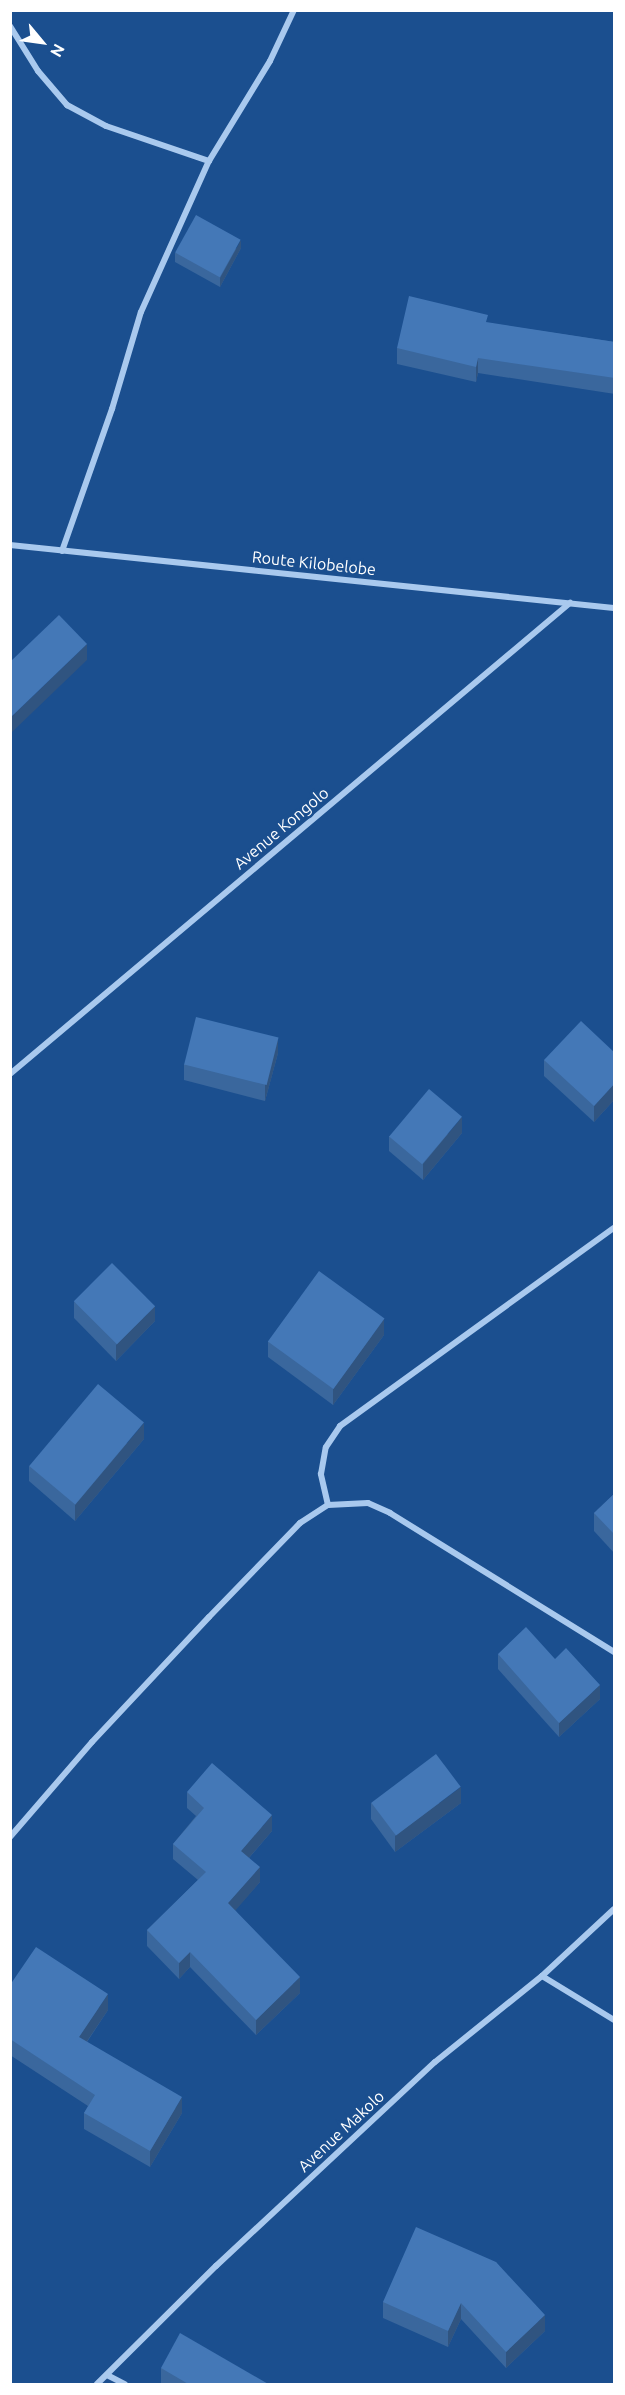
<!DOCTYPE html>
<html>
<head>
<meta charset="utf-8">
<style>
	body { margin:0 }
	#map { position:relative; width:625px; height:2395px; overflow:hidden; background:#1b4f8f; font-family:Ubuntu,sans-serif }
	div>[style] { position:absolute }
	.street>* { height:6px; margin:-3px; padding:0 3px; transform-origin:3px; border-radius:3px; background:#a9c9ee }
	.wall>* { inset:0; background:#3a679d }
	.shaded-wall>* { inset:0; background:#305480 }
	.building>* { inset:0; background:#4478b7; transform-origin:0 0 }
	span { translate:-50% -50%; white-space:nowrap; text-align:center; line-height:1.15; -webkit-text-stroke:5px #1b4f8f; paint-order:stroke }
	.street-label { font-size:16px; color:#fff }
	.frame { position:absolute; inset:0; border:12px solid #fff; pointer-events:none }
	.north { position:absolute; left:12px; top:12px; width:60px; height:60px; -webkit-text-stroke:4px #1b4f8f; paint-order:stroke; rotate:119deg; font-size:16px; font-weight:700; line-height:24px; text-align:center; color:#fff }
	.north::after { content:''; display:block; margin:auto; width:21px; height:27px; background:#fff; clip-path:polygon(50% 0,100% 100%,50% 72%,0 100%) }
</style>
</head>
<body>
<div id="map">
	<div class="street">
		<i style="left:10px;top:26px;width:53px;rotate:58.1deg"></i>
		<i style="left:38px;top:71px;width:45px;rotate:49.5deg"></i>
		<i style="left:67px;top:105px;width:44px;rotate:28.3deg"></i>
		<i style="left:106px;top:126px;width:109px;rotate:18.8deg"></i>
		<i style="left:10px;top:545px;width:607px;rotate:5.95deg"></i>
		<i style="left:62px;top:551px;width:151px;rotate:-70.6deg"></i>
		<i style="left:112px;top:409px;width:101px;rotate:-73.4deg"></i>
		<i style="left:141px;top:312px;width:166px;rotate:-65.8deg"></i>
		<i style="left:209px;top:161px;width:117px;rotate:-58.6deg"></i>
		<i style="left:270px;top:61px;width:56px;rotate:-64.8deg"></i>
		<i style="left:10px;top:1074px;width:732px;rotate:-40.07deg"></i>
		<i style="left:328px;top:1505px;width:32px;rotate:-103deg"></i>
		<i style="left:321px;top:1474px;width:27px;rotate:-80deg"></i>
		<i style="left:326px;top:1447px;width:25px;rotate:-56deg"></i>
		<i style="left:340px;top:1426px;width:338px;rotate:-35.9deg"></i>
		<i style="left:10px;top:1837px;width:125px;rotate:-49.2deg"></i>
		<i style="left:92px;top:1742px;width:171px;rotate:-46.9deg"></i>
		<i style="left:209px;top:1617px;width:131px;rotate:-45.9deg"></i>
		<i style="left:300px;top:1523px;width:33px;rotate:-33deg"></i>
		<i style="left:328px;top:1505px;width:40px;rotate:-2.9deg"></i>
		<i style="left:368px;top:1503px;width:24px;rotate:24deg"></i>
		<i style="left:390px;top:1513px;width:264px;rotate:31.8deg"></i>
		<i style="left:542px;top:1976px;width:84px;rotate:31.4deg"></i>
		<i style="left:107px;top:2375px;width:20px;rotate:27deg"></i>
		<i style="left:97px;top:2384px;width:168px;rotate:-44.8deg"></i>
		<i style="left:216px;top:2266px;width:299px;rotate:-43deg"></i>
		<i style="left:435px;top:2062px;width:137px;rotate:-38.8deg"></i>
		<i style="left:542px;top:1976px;width:98px;rotate:-42.9deg"></i>
	</div>
	<div class="wall">
		<i style="clip-path:polygon(241px 248px,220px 287px,175px 262px,175px 253px)"></i>
		<i style="clip-path:polygon(488px 323px,615px 342px,615px 394px,478px 373px,476px 382px,397px 364px,397px 348px)"></i>
		<i style="clip-path:polygon(278px 1053px,265px 1101px,184px 1080px,184px 1064px)"></i>
		<i style="clip-path:polygon(615px 1053px,615px 1099px,594px 1122px,544px 1076px,544px 1060px)"></i>
		<i style="clip-path:polygon(462px 1133px,423px 1180px,389px 1151px,389px 1136px)"></i>
		<i style="clip-path:polygon(74px 1302px,155px 1321px,116px 1361px,74px 1318px)"></i>
		<i style="clip-path:polygon(384px 1335px,333px 1405px,268px 1357px,268px 1341px)"></i>
		<i style="clip-path:polygon(144px 1439px,75px 1521px,29px 1481px,29px 1466px)"></i>
		<i style="clip-path:polygon(615px 1493px,615px 1554px,594px 1531px,594px 1513px)"></i>
		<i style="clip-path:polygon(498px 1654px,555px 1659px,600px 1699px,559px 1737px,498px 1669px)"></i>
		<i style="clip-path:polygon(187px 1792px,272px 1831px,249px 1858px,260px 1882px,235px 1910px,300px 1993px,256px 2035px,190px 1967px,179px 1979px,147px 1946px,147px 1930px,198px 1880px,173px 1859px,173px 1844px,196px 1816px,187px 1808px)"></i>
		<i style="clip-path:polygon(371px 1803px,461px 1803px,395px 1852px,371px 1819px)"></i>
		<i style="clip-path:polygon(10px 1985px,108px 2010px,87px 2042px,182px 2113px,150px 2167px,84px 2129px,84px 2113px,88px 2106px,10px 2055px)"></i>
		<i style="clip-path:polygon(496px 2262px,545px 2331px,506px 2368px,461px 2319px,448px 2347px,383px 2318px,383px 2302px)"></i>
		<i style="clip-path:polygon(161px 2368px,270px 2385px,162px 2385px,161px 2384px)"></i>
	</div>
	<div class="shaded-wall">
		<i style="clip-path:polygon(241px 240px,241px 248px,220px 287px,220px 278px)"></i>
		<i style="clip-path:polygon(478px 358px,478px 373px,476px 382px,476px 367px)"></i>
		<i style="clip-path:polygon(87px 644px,87px 660px,10px 734px,10px 718px)"></i>
		<i style="clip-path:polygon(278px 1038px,278px 1053px,265px 1101px,265px 1085px)"></i>
		<i style="clip-path:polygon(615px 1083px,615px 1099px,594px 1122px,594px 1106px)"></i>
		<i style="clip-path:polygon(462px 1117px,462px 1133px,423px 1180px,423px 1164px)"></i>
		<i style="clip-path:polygon(155px 1306px,155px 1321px,116px 1361px,116px 1345px)"></i>
		<i style="clip-path:polygon(384px 1319px,384px 1335px,333px 1405px,333px 1389px)"></i>
		<i style="clip-path:polygon(144px 1423px,144px 1439px,75px 1521px,75px 1505px)"></i>
		<i style="clip-path:polygon(600px 1685px,600px 1699px,559px 1737px,559px 1723px)"></i>
		<i style="clip-path:polygon(461px 1787px,461px 1803px,395px 1852px,395px 1836px)"></i>
		<i style="clip-path:polygon(272px 1815px,272px 1831px,241px 1867px,241px 1851px)"></i>
		<i style="clip-path:polygon(260px 1867px,260px 1882px,228px 1919px,228px 1903px)"></i>
		<i style="clip-path:polygon(190px 1952px,190px 1967px,179px 1979px,179px 1963px)"></i>
		<i style="clip-path:polygon(300px 1977px,300px 1993px,256px 2035px,256px 2020px)"></i>
		<i style="clip-path:polygon(108px 1994px,108px 2010px,79px 2053px,79px 2037px)"></i>
		<i style="clip-path:polygon(182px 2097px,182px 2113px,150px 2167px,150px 2151px)"></i>
		<i style="clip-path:polygon(461px 2303px,461px 2319px,448px 2347px,448px 2331px)"></i>
		<i style="clip-path:polygon(545px 2315px,545px 2331px,506px 2368px,506px 2352px)"></i>
	</div>
	<div class="building">
		<i style="left:196px;top:215px;width:51px;height:43px;rotate:29deg"></i>
		<i style="clip-path:polygon(409px 296px,488px 315px,486px 322px,615px 342px,615px 378px,478px 358px,476px 367px,397px 348px)"></i>
		<i style="clip-path:polygon(59px 615px,87px 644px,10px 718px,10px 662px)"></i>
		<i style="left:196px;top:1017px;width:85px;height:49px;rotate:14deg"></i>
		<i style="clip-path:polygon(581px 1021px,615px 1053px,615px 1083px,594px 1106px,544px 1060px)"></i>
		<i style="left:429px;top:1089px;width:43px;height:62px;rotate:40deg"></i>
		<i style="left:112px;top:1263px;width:61px;height:54px;rotate:45deg"></i>
		<i style="left:319px;top:1271px;width:81px;height:87px;rotate:36deg"></i>
		<i style="left:98px;top:1384px;width:60px;height:107px;rotate:40deg"></i>
		<i style="clip-path:polygon(615px 1493px,615px 1535px,594px 1513px)"></i>
		<i style="clip-path:polygon(526px 1627px,555px 1659px,566px 1648px,600px 1685px,559px 1723px,498px 1654px)"></i>
		<i style="left:436px;top:1754px;width:41px;height:81px;rotate:53deg"></i>
		<i style="clip-path:polygon(212px 1763px,272px 1815px,241px 1851px,260px 1867px,228px 1903px,300px 1977px,256px 2020px,190px 1952px,179px 1963px,147px 1930px,206px 1872px,173px 1844px,204px 1808px,187px 1792px)"></i>
		<i style="clip-path:polygon(36px 1947px,108px 1994px,79px 2037px,182px 2097px,150px 2151px,84px 2113px,95px 2095px,10px 2039px,10px 1985px)"></i>
		<i style="clip-path:polygon(416px 2227px,496px 2262px,545px 2315px,506px 2352px,461px 2303px,448px 2331px,383px 2302px)"></i>
		<i style="clip-path:polygon(180px 2333px,270px 2385px,190px 2385px,161px 2368px)"></i>
	</div>
	<div class="street-label">
		<span style="left:314px;top:563px;rotate:6deg">Route Kilobelobe</span>
		<span style="left:281px;top:828px;rotate:-40deg">Avenue Kongolo</span>
		<span style="left:341px;top:2131px;rotate:-43deg">Avenue Makolo</span>
	</div>
	<div class="frame"></div>
	<div class="north">N</div>
</div>
</body>
</html>
